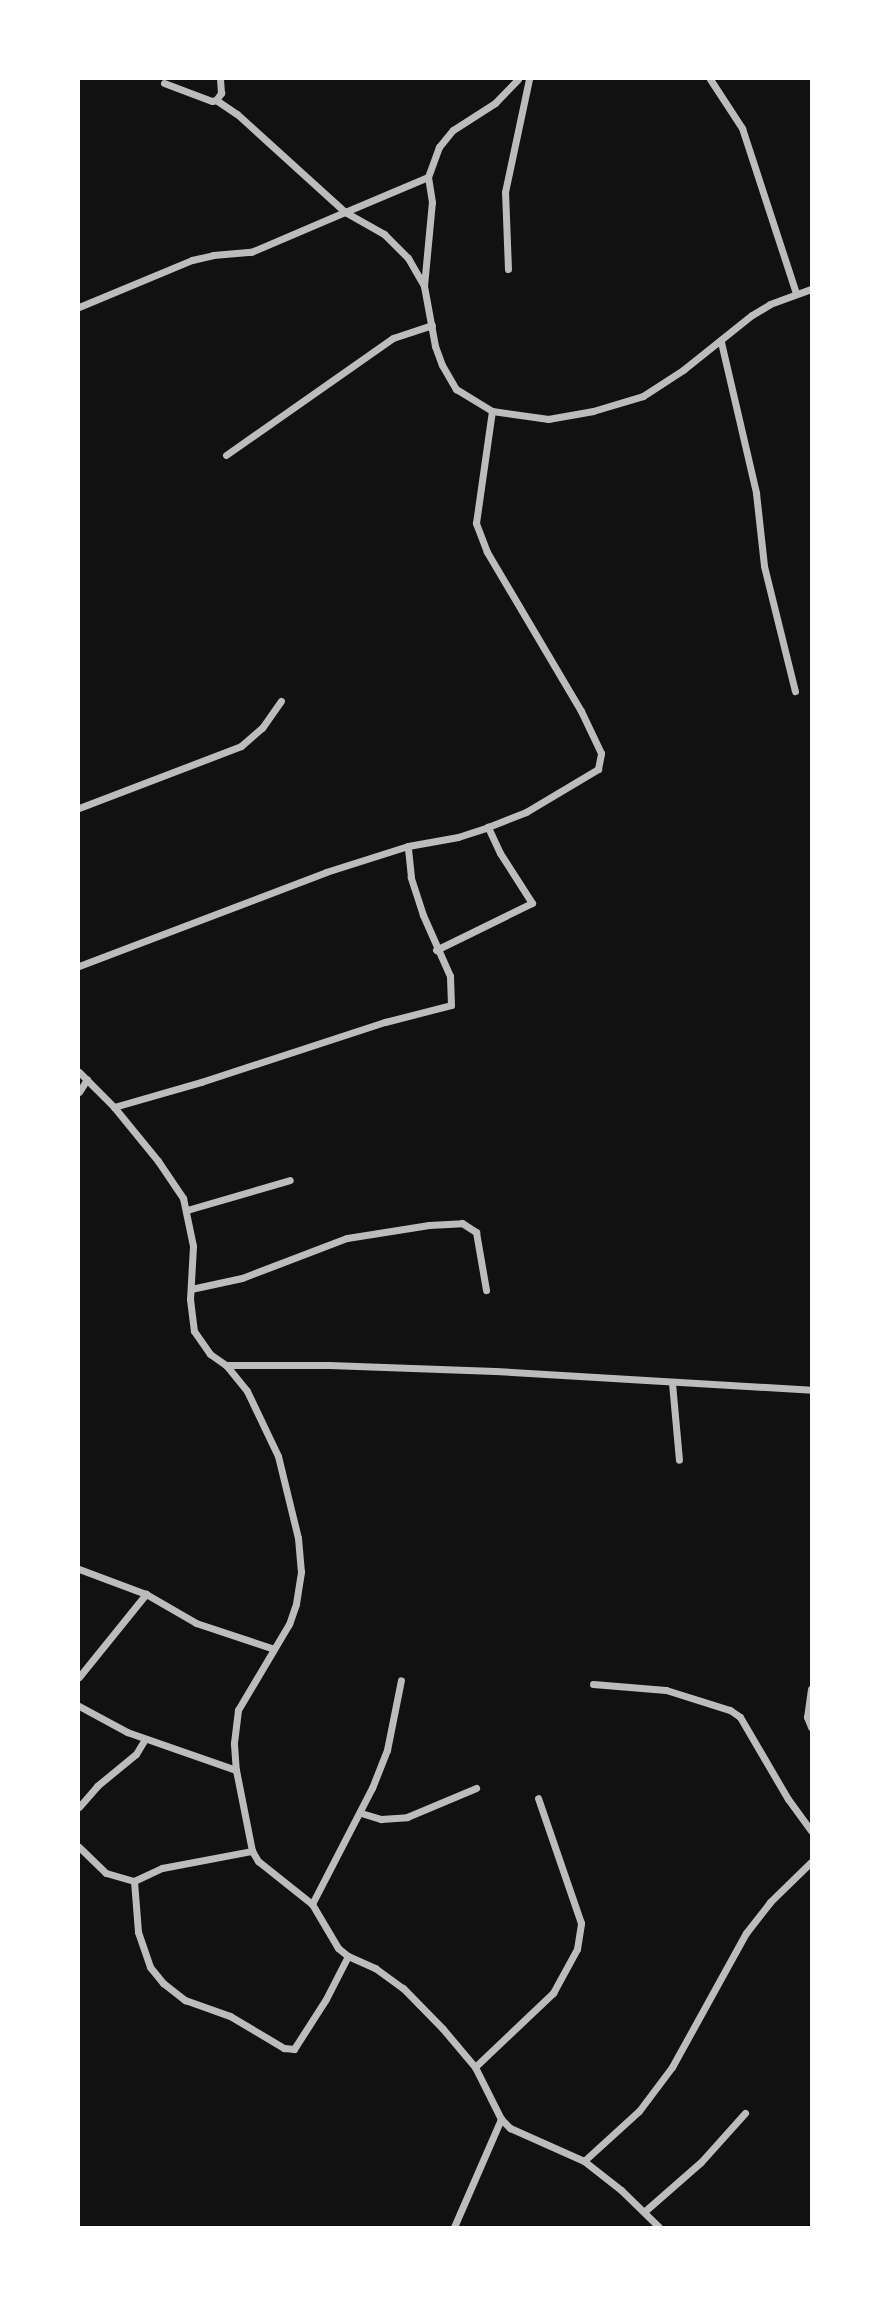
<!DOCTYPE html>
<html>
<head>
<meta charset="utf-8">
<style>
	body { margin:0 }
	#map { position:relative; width:890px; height:2306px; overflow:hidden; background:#111; font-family:"Varela Round",sans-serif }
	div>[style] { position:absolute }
	.minor>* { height:7px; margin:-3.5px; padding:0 3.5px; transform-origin:3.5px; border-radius:3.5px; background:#bcbcbc }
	span { translate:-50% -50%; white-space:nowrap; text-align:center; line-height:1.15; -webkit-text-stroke:5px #fff; paint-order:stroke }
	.frame { position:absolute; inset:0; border:80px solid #fff; pointer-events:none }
</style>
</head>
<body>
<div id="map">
	<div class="minor">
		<i style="left:710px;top:79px;width:59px;rotate:56.9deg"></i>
		<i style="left:742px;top:128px;width:174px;rotate:71.9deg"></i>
		<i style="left:164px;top:83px;width:51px;rotate:20.6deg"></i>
		<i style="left:212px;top:101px;width:4px;rotate:-14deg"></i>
		<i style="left:216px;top:100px;width:9px;rotate:-54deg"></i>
		<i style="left:221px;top:93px;width:14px;rotate:-94deg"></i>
		<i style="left:216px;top:100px;width:25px;rotate:34deg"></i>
		<i style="left:237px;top:114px;width:146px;rotate:42.2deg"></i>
		<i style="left:345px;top:212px;width:90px;rotate:-22.9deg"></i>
		<i style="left:508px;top:269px;width:77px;rotate:-92.2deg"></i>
		<i style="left:505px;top:192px;width:116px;rotate:-78deg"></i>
		<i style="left:424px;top:286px;width:84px;rotate:-84.6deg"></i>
		<i style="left:432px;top:202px;width:25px;rotate:-99deg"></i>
		<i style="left:428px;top:177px;width:32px;rotate:-70deg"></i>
		<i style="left:439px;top:147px;width:22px;rotate:-51deg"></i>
		<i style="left:453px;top:130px;width:50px;rotate:-32.7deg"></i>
		<i style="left:495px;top:103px;width:33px;rotate:-46deg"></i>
		<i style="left:79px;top:307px;width:122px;rotate:-22.6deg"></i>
		<i style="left:192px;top:260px;width:22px;rotate:-13deg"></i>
		<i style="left:213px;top:255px;width:38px;rotate:-5deg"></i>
		<i style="left:251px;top:252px;width:102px;rotate:-23.1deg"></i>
		<i style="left:345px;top:212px;width:45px;rotate:29.4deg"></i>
		<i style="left:384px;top:234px;width:34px;rotate:45deg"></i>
		<i style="left:408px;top:258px;width:32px;rotate:60deg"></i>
		<i style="left:424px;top:286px;width:61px;rotate:79.6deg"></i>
		<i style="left:435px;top:346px;width:20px;rotate:70deg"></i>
		<i style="left:442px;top:365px;width:28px;rotate:60deg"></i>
		<i style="left:456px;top:389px;width:42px;rotate:31.4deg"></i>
		<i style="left:492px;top:411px;width:57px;rotate:8.1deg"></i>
		<i style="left:548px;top:419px;width:46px;rotate:-10.1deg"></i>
		<i style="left:593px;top:411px;width:52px;rotate:-16.7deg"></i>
		<i style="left:643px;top:396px;width:48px;rotate:-33deg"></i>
		<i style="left:683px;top:370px;width:88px;rotate:-38.6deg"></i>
		<i style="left:752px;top:315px;width:21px;rotate:-31deg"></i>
		<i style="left:770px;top:304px;width:44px;rotate:-20.1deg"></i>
		<i style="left:721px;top:342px;width:155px;rotate:76.9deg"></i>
		<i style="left:756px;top:493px;width:73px;rotate:83.7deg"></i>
		<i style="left:764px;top:566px;width:129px;rotate:76.1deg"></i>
		<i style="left:226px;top:455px;width:204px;rotate:-35deg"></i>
		<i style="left:393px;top:338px;width:41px;rotate:-18.4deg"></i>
		<i style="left:79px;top:808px;width:173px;rotate:-20.9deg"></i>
		<i style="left:241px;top:746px;width:28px;rotate:-41deg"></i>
		<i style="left:262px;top:728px;width:33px;rotate:-55deg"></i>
		<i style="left:436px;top:950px;width:107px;rotate:-26.1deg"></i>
		<i style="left:532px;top:903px;width:59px;rotate:-122.6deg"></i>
		<i style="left:500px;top:853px;width:29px;rotate:-115deg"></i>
		<i style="left:79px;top:966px;width:264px;rotate:-20.8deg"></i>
		<i style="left:326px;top:872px;width:86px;rotate:-17.6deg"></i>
		<i style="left:408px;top:846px;width:51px;rotate:-10.2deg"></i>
		<i style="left:458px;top:837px;width:32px;rotate:-18deg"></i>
		<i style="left:488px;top:827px;width:41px;rotate:-21.5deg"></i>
		<i style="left:526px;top:812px;width:84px;rotate:-30.8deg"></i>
		<i style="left:598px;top:769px;width:16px;rotate:-79deg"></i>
		<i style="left:601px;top:753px;width:47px;rotate:-115.5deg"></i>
		<i style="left:581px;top:711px;width:185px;rotate:-120.6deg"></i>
		<i style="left:487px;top:552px;width:31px;rotate:-111deg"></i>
		<i style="left:476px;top:523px;width:113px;rotate:-81.9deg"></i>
		<i style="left:79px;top:1072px;width:49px;rotate:45deg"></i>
		<i style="left:114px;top:1107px;width:70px;rotate:50.8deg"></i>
		<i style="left:158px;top:1161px;width:45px;rotate:56deg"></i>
		<i style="left:183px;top:1198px;width:49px;rotate:78.2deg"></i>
		<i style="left:193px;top:1246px;width:53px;rotate:93.2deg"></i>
		<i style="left:190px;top:1299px;width:32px;rotate:83deg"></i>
		<i style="left:194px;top:1331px;width:28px;rotate:55deg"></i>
		<i style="left:210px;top:1354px;width:19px;rotate:35deg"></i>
		<i style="left:226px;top:1365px;width:103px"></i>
		<i style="left:329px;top:1365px;width:166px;rotate:2.1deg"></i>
		<i style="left:495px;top:1371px;width:317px;rotate:3.4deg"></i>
		<i style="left:79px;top:1092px;width:15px;rotate:-58deg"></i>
		<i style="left:114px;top:1107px;width:91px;rotate:-16deg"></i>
		<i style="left:201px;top:1082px;width:194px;rotate:-18.1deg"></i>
		<i style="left:385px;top:1022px;width:68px;rotate:-14.4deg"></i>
		<i style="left:451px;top:1005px;width:29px;rotate:-92deg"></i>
		<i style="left:450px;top:976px;width:67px;rotate:-113.9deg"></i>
		<i style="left:423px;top:915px;width:40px;rotate:-108deg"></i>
		<i style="left:411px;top:877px;width:31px;rotate:-96deg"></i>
		<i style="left:187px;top:1210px;width:107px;rotate:-16.2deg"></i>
		<i style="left:191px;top:1289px;width:52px;rotate:-12.2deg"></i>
		<i style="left:242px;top:1278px;width:112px;rotate:-20.9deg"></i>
		<i style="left:347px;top:1238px;width:83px;rotate:-9deg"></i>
		<i style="left:429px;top:1225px;width:33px;rotate:-3deg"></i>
		<i style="left:462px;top:1223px;width:17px;rotate:33deg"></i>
		<i style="left:476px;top:1232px;width:59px;rotate:80.2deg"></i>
		<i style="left:226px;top:1365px;width:33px;rotate:51deg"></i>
		<i style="left:247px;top:1391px;width:72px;rotate:64.5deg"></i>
		<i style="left:278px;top:1456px;width:84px;rotate:76.3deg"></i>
		<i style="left:298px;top:1538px;width:34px;rotate:85deg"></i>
		<i style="left:301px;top:1572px;width:32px;rotate:99deg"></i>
		<i style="left:296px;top:1604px;width:21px;rotate:109deg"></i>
		<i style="left:289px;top:1624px;width:100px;rotate:120.7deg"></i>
		<i style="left:238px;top:1710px;width:34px;rotate:97deg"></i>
		<i style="left:234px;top:1744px;width:26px;rotate:86deg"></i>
		<i style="left:236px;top:1770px;width:83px;rotate:78.8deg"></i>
		<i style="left:252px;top:1851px;width:12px;rotate:59deg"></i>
		<i style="left:258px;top:1861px;width:69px;rotate:38.5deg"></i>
		<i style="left:312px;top:1904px;width:51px;rotate:59.4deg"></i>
		<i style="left:338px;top:1948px;width:13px;rotate:39deg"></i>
		<i style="left:348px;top:1956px;width:30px;rotate:24deg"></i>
		<i style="left:375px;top:1968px;width:34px;rotate:36deg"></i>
		<i style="left:403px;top:1988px;width:57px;rotate:45.7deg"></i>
		<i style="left:443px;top:2029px;width:50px;rotate:49.9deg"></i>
		<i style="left:475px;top:2067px;width:58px;rotate:63.4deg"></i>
		<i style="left:501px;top:2119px;width:13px;rotate:45deg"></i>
		<i style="left:510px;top:2128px;width:81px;rotate:24deg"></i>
		<i style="left:584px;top:2161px;width:47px;rotate:38.1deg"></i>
		<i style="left:621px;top:2190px;width:53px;rotate:44.2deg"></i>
		<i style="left:672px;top:1383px;width:77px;rotate:84.8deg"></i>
		<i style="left:79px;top:1569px;width:72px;rotate:20.5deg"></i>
		<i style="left:146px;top:1594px;width:58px;rotate:30.1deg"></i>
		<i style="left:196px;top:1623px;width:82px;rotate:18.4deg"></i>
		<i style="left:79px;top:1677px;width:107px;rotate:-51.1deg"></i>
		<i style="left:593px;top:1684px;width:73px;rotate:4.7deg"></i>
		<i style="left:666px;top:1690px;width:67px;rotate:17.4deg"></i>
		<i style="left:730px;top:1710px;width:12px;rotate:35deg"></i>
		<i style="left:740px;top:1717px;width:95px;rotate:59.7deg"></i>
		<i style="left:788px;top:1799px;width:39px;rotate:54deg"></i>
		<i style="left:811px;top:1689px;width:28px;rotate:98deg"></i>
		<i style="left:807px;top:1717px;width:11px;rotate:68deg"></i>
		<i style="left:79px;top:1706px;width:55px;rotate:28.4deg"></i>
		<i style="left:127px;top:1732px;width:115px;rotate:19.2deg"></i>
		<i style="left:79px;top:1807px;width:28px;rotate:-49deg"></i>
		<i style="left:97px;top:1786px;width:50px;rotate:-39.4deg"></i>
		<i style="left:136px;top:1754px;width:17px;rotate:-59deg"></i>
		<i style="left:361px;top:1813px;width:21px;rotate:17deg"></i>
		<i style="left:381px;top:1819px;width:26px;rotate:-4deg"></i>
		<i style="left:407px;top:1817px;width:75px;rotate:-22.8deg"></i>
		<i style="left:79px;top:1847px;width:37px;rotate:44deg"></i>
		<i style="left:106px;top:1873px;width:29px;rotate:16deg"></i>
		<i style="left:134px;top:1881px;width:31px;rotate:-25deg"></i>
		<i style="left:162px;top:1868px;width:92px;rotate:-10.7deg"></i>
		<i style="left:134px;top:1881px;width:51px;rotate:85.5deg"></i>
		<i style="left:138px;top:1932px;width:37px;rotate:71deg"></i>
		<i style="left:150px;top:1967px;width:21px;rotate:51deg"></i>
		<i style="left:163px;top:1983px;width:28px;rotate:38deg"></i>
		<i style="left:185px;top:2000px;width:48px;rotate:19.6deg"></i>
		<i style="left:230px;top:2016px;width:63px;rotate:30.7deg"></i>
		<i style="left:284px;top:2048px;width:10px;rotate:6deg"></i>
		<i style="left:294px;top:2049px;width:59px;rotate:-57.4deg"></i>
		<i style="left:326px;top:1999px;width:48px;rotate:-62.9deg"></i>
		<i style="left:312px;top:1904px;width:131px;rotate:-62.7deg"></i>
		<i style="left:372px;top:1788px;width:41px;rotate:-68.5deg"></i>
		<i style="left:387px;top:1750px;width:71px;rotate:-78.7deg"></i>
		<i style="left:475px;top:2067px;width:108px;rotate:-43.5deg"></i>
		<i style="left:553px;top:1993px;width:50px;rotate:-61.4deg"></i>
		<i style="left:577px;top:1949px;width:26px;rotate:-81deg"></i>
		<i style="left:581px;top:1923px;width:132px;rotate:-109deg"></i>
		<i style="left:584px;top:2161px;width:74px;rotate:-42.3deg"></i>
		<i style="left:639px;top:2111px;width:55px;rotate:-53.1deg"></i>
		<i style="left:672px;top:2067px;width:153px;rotate:-61.1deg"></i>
		<i style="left:746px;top:1933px;width:39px;rotate:-52deg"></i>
		<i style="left:770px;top:1902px;width:57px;rotate:-44.3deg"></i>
		<i style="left:645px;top:2211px;width:74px;rotate:-41.2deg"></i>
		<i style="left:701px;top:2162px;width:66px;rotate:-48.1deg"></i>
		<i style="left:454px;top:2227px;width:118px;rotate:-66.5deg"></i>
	</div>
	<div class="frame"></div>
</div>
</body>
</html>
